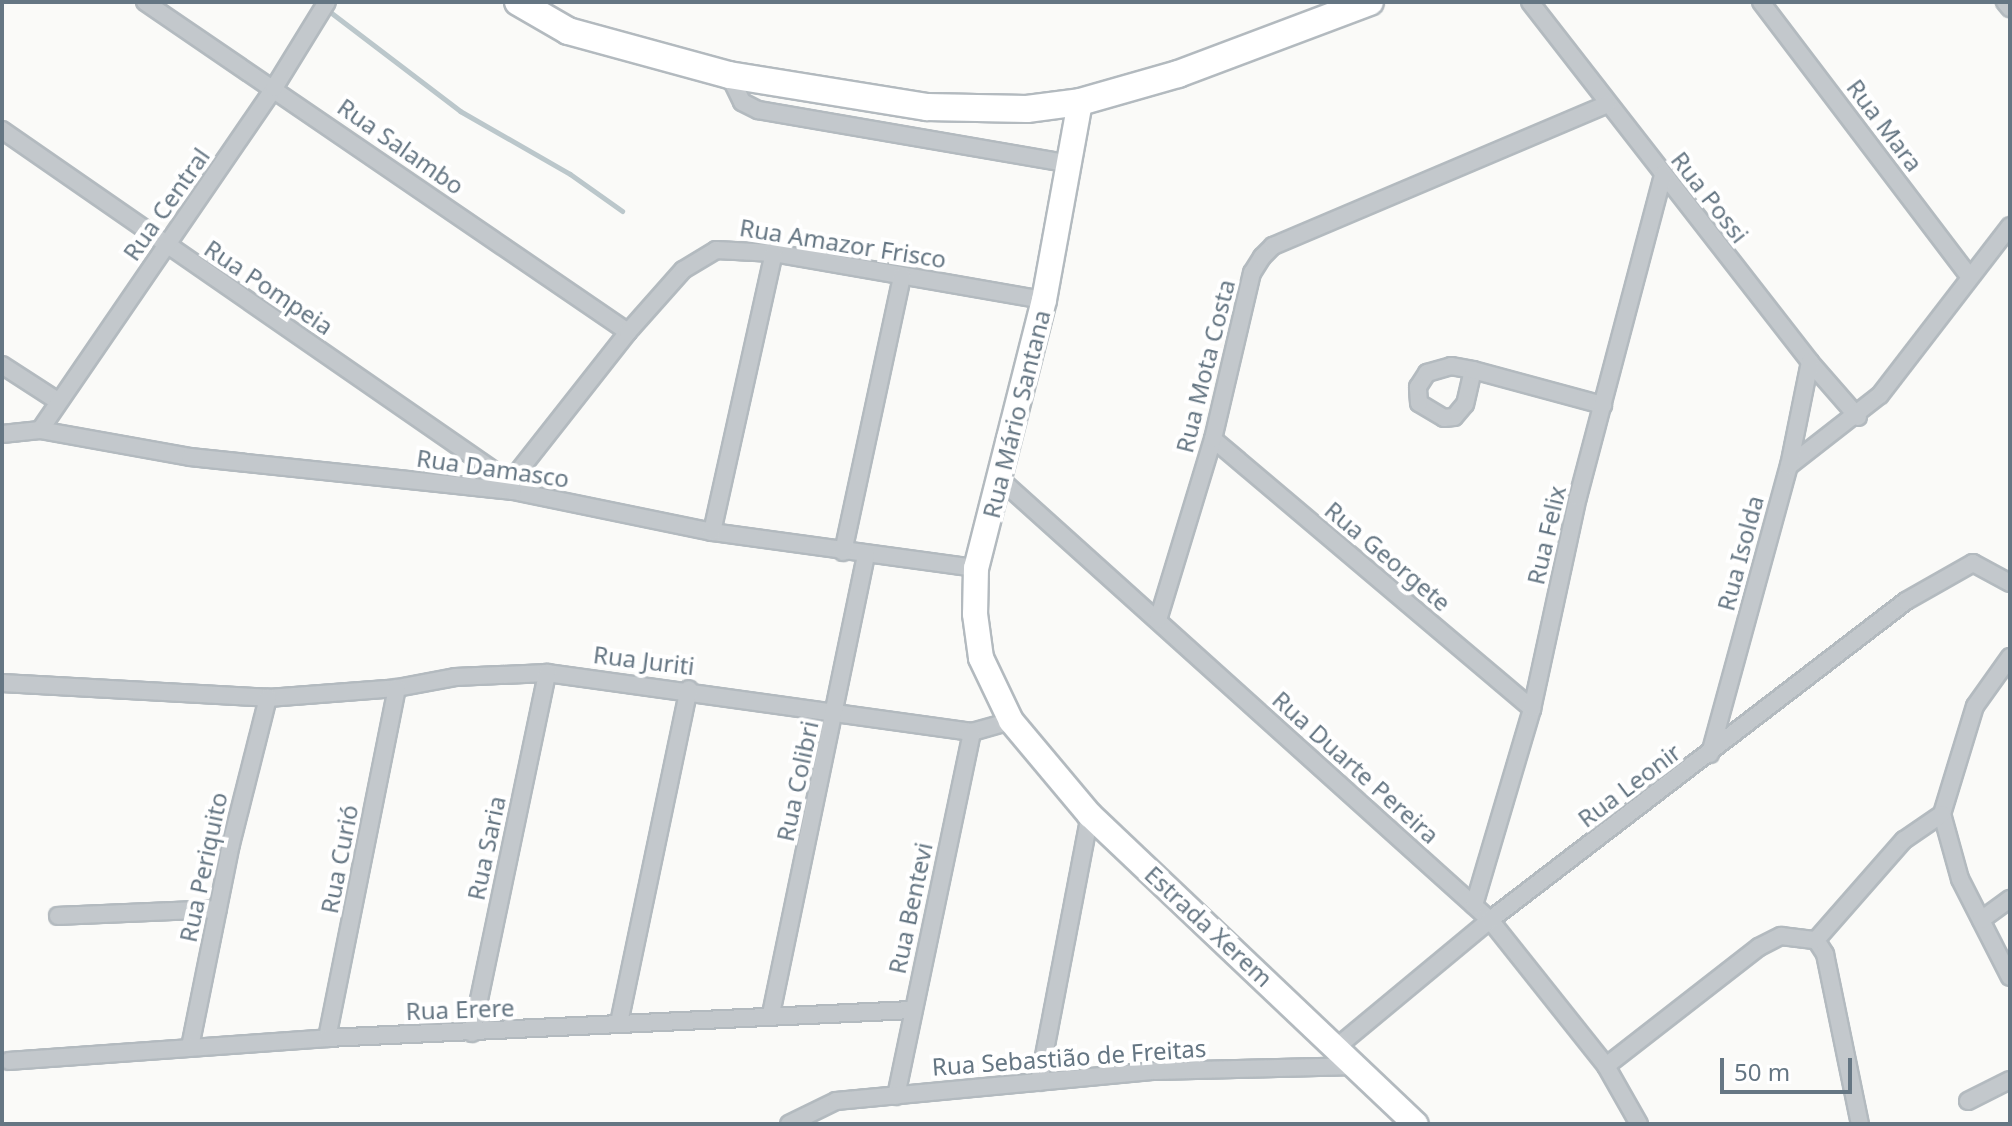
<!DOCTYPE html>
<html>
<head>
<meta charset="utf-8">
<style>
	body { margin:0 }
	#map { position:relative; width:2012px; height:1126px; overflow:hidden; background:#fafaf8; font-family:"Noto Sans",sans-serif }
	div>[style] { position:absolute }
	.stream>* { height:5px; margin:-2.5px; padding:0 2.5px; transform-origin:2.5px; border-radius:2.5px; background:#bbc7cb }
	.roads { filter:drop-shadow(2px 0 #b3babf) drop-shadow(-2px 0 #b3babf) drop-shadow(0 2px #b3babf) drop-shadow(0 -2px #b3babf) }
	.street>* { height:16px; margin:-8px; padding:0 8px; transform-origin:8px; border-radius:8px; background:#c3c8cc }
	.secondary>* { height:24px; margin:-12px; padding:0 12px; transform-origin:12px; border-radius:12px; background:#fff }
	.primary>* { height:26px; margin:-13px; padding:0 13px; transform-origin:13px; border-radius:13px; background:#fff }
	span { translate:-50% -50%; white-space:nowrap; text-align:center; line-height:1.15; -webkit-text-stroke:8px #fff; paint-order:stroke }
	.street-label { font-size:24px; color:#657683 }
	.frame { position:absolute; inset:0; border:4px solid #657683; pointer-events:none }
	.scale { position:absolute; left:1720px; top:1058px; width:132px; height:36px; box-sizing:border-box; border:4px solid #657683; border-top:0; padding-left:10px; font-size:24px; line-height:28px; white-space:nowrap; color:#657683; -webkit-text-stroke:6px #fff; paint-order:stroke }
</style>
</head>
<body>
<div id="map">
	<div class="stream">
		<i style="left:317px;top:2px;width:180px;rotate:37.3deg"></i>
		<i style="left:460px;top:111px;width:127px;rotate:29.8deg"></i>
		<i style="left:570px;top:174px;width:64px;rotate:35.4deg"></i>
	</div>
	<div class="roads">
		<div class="street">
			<i style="left:145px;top:2px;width:585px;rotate:34.34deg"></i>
			<i style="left:1530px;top:2px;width:456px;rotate:52.1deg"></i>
			<i style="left:1810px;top:362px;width:73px;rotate:48.9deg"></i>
			<i style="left:1761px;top:2px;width:345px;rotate:52.8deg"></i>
			<i style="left:2005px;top:2px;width:8px;rotate:50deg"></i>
			<i style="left:729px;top:75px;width:30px;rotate:64deg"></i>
			<i style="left:742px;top:102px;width:18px;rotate:27deg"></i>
			<i style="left:758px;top:110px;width:317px;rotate:9.8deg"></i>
			<i style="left:2px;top:130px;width:618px;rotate:34.72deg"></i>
			<i style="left:2px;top:365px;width:64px;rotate:32.9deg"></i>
			<i style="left:1473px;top:370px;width:35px;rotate:103deg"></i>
			<i style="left:1465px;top:404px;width:17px;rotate:130deg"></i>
			<i style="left:1454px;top:417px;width:10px;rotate:174deg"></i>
			<i style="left:1444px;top:418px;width:29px;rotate:-149deg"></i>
			<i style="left:1419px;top:403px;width:16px;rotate:-94deg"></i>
			<i style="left:1418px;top:387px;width:17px;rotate:-57deg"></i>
			<i style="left:1427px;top:373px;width:25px;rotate:-16deg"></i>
			<i style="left:1451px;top:366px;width:22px;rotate:10deg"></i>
			<i style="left:1473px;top:370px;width:135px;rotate:15.1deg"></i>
			<i style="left:40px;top:430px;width:414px;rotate:-55.6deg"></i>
			<i style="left:274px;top:88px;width:101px;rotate:-58.4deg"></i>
			<i style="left:2px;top:434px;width:38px;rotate:-6deg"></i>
			<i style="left:40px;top:430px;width:152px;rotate:10.2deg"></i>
			<i style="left:190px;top:457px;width:325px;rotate:6deg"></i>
			<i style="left:513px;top:491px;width:203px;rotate:11.6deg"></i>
			<i style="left:712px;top:532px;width:266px;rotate:7.8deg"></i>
			<i style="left:1213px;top:439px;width:418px;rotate:40.2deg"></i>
			<i style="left:1789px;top:466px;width:115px;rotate:-38deg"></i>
			<i style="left:1880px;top:395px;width:213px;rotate:-52.4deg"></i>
			<i style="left:1001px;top:480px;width:658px;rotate:41.98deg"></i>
			<i style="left:1490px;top:920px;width:186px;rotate:51.5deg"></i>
			<i style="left:1606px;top:1066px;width:67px;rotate:60.4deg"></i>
			<i style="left:513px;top:491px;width:9px;rotate:-108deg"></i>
			<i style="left:510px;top:482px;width:191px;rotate:-51.8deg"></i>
			<i style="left:628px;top:332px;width:83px;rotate:-48.4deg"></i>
			<i style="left:683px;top:270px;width:39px;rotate:-31deg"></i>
			<i style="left:716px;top:250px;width:58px;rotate:3deg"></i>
			<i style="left:774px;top:253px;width:274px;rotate:9.9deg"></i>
			<i style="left:712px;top:532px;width:286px;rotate:-77.5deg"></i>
			<i style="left:843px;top:552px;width:282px;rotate:-77.9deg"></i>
			<i style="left:1158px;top:620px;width:189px;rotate:-73.1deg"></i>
			<i style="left:1213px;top:439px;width:171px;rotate:-76.8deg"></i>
			<i style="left:1252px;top:273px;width:19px;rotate:-58deg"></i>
			<i style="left:1262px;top:257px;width:16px;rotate:-45deg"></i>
			<i style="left:1273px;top:246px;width:363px;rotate:-23deg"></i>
			<i style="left:2010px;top:657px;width:60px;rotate:125.5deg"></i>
			<i style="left:1975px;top:706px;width:113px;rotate:107deg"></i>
			<i style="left:1942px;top:814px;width:67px;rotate:74.5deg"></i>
			<i style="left:1960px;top:879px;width:110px;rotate:63deg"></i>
			<i style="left:2px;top:683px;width:266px;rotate:3.2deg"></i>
			<i style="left:268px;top:698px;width:129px;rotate:-4.4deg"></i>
			<i style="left:397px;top:688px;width:59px;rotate:-10.7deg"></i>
			<i style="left:455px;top:677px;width:92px;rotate:-2.5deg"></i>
			<i style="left:547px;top:673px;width:429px;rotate:7.9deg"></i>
			<i style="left:972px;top:732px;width:41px;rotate:-15.8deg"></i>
			<i style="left:1710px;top:754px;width:299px;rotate:-74.7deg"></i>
			<i style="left:1789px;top:466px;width:106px;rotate:-78.6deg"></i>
			<i style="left:1474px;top:905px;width:204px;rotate:-73.5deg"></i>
			<i style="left:1532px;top:709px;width:217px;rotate:-77.8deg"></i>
			<i style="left:1578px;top:497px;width:333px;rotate:-75.2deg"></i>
			<i style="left:58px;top:916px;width:160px;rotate:-2.5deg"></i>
			<i style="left:1981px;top:920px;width:36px;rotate:-36deg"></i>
			<i style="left:1816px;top:940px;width:17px;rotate:57deg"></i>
			<i style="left:1825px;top:954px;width:174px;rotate:78.4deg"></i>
			<i style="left:771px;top:1014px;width:468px;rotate:-78.3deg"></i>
			<i style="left:619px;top:1023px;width:341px;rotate:-78.2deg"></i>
			<i style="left:472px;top:1033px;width:368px;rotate:-78.2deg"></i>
			<i style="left:327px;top:1038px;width:357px;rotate:-78.7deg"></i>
			<i style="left:1338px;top:1046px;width:197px;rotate:-39.7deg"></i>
			<i style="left:1490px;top:920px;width:524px;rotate:-37.48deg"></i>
			<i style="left:1906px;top:601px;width:77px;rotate:-29.6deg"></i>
			<i style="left:1973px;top:563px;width:42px;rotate:28.4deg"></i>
			<i style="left:190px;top:1047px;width:207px;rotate:-78.6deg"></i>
			<i style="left:231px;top:844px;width:151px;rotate:-75.8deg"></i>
			<i style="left:9px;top:1061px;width:319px;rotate:-4.1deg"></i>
			<i style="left:327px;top:1038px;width:587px;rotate:-2.74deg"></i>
			<i style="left:1606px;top:1066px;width:194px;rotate:-37.9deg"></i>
			<i style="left:1759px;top:947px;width:25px;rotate:-27deg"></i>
			<i style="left:1781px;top:936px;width:35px;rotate:7deg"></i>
			<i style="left:1816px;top:940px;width:133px;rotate:-48.7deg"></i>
			<i style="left:1904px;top:840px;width:46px;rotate:-34.4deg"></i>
			<i style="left:1039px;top:1082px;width:272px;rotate:-79.2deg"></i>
			<i style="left:896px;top:1096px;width:372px;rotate:-78.2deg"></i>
			<i style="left:1968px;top:1101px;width:47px;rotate:-26.6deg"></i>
			<i style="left:789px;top:1124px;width:52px;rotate:-26.1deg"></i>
			<i style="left:836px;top:1101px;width:320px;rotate:-5.4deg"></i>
			<i style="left:1155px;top:1071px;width:202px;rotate:-1.4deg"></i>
		</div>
		<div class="secondary">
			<i style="left:1080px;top:102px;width:201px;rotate:100.3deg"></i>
			<i style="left:1044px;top:300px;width:276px;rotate:104.2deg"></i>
			<i style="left:976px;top:568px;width:46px;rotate:91.2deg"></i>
			<i style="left:975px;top:614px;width:44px;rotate:82.2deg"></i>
			<i style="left:981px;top:658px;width:70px;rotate:64.5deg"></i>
			<i style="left:1011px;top:721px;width:123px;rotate:50deg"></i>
			<i style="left:1090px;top:815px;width:449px;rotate:43.5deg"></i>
		</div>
		<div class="primary">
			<i style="left:518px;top:2px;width:58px;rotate:30.1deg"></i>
			<i style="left:568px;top:31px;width:167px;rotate:15.3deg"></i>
			<i style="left:729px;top:75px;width:201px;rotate:9.2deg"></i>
			<i style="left:927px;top:107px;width:100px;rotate:1.1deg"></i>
			<i style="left:1027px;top:109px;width:53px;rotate:-7.5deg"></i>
			<i style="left:1080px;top:102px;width:102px;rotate:-15.9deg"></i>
			<i style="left:1178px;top:74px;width:205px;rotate:-20.6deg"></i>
		</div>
	</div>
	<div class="street-label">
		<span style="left:1885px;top:125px;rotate:53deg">Rua Mara</span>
		<span style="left:401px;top:146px;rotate:35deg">Rua Salambo</span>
		<span style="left:1710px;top:197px;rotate:52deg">Rua Possi</span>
		<span style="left:166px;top:204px;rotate:-55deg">Rua Central</span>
		<span style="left:843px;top:243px;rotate:9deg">Rua Amazor Frisco</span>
		<span style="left:269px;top:287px;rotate:34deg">Rua Pompeia</span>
		<span style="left:1205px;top:366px;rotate:-76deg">Rua Mota Costa</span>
		<span style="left:1016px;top:414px;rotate:-76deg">Rua Mário Santana</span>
		<span style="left:493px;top:468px;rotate:8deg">Rua Damasco</span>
		<span style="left:1546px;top:535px;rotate:-77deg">Rua Felix</span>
		<span style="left:1740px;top:553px;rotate:-75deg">Rua Isolda</span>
		<span style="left:1388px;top:556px;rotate:40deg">Rua Georgete</span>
		<span style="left:644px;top:660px;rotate:7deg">Rua Juriti</span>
		<span style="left:1356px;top:767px;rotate:42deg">Rua Duarte Pereira</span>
		<span style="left:797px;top:781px;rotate:-78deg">Rua Colibri</span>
		<span style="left:1629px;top:785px;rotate:-37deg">Rua Leonir</span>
		<span style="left:486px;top:848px;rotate:-78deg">Rua Saria</span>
		<span style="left:339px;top:859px;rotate:-79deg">Rua Curió</span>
		<span style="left:203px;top:867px;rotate:-78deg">Rua Periquito</span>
		<span style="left:910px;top:908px;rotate:-78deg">Rua Bentevi</span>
		<span style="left:1209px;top:926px;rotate:43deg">Estrada Xerem</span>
		<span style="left:460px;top:1009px;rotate:-2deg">Rua Erere</span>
		<span style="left:1069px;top:1057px;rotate:-4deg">Rua Sebastião de Freitas</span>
	</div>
	<div class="frame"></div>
	<div class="scale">50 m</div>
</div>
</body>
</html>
